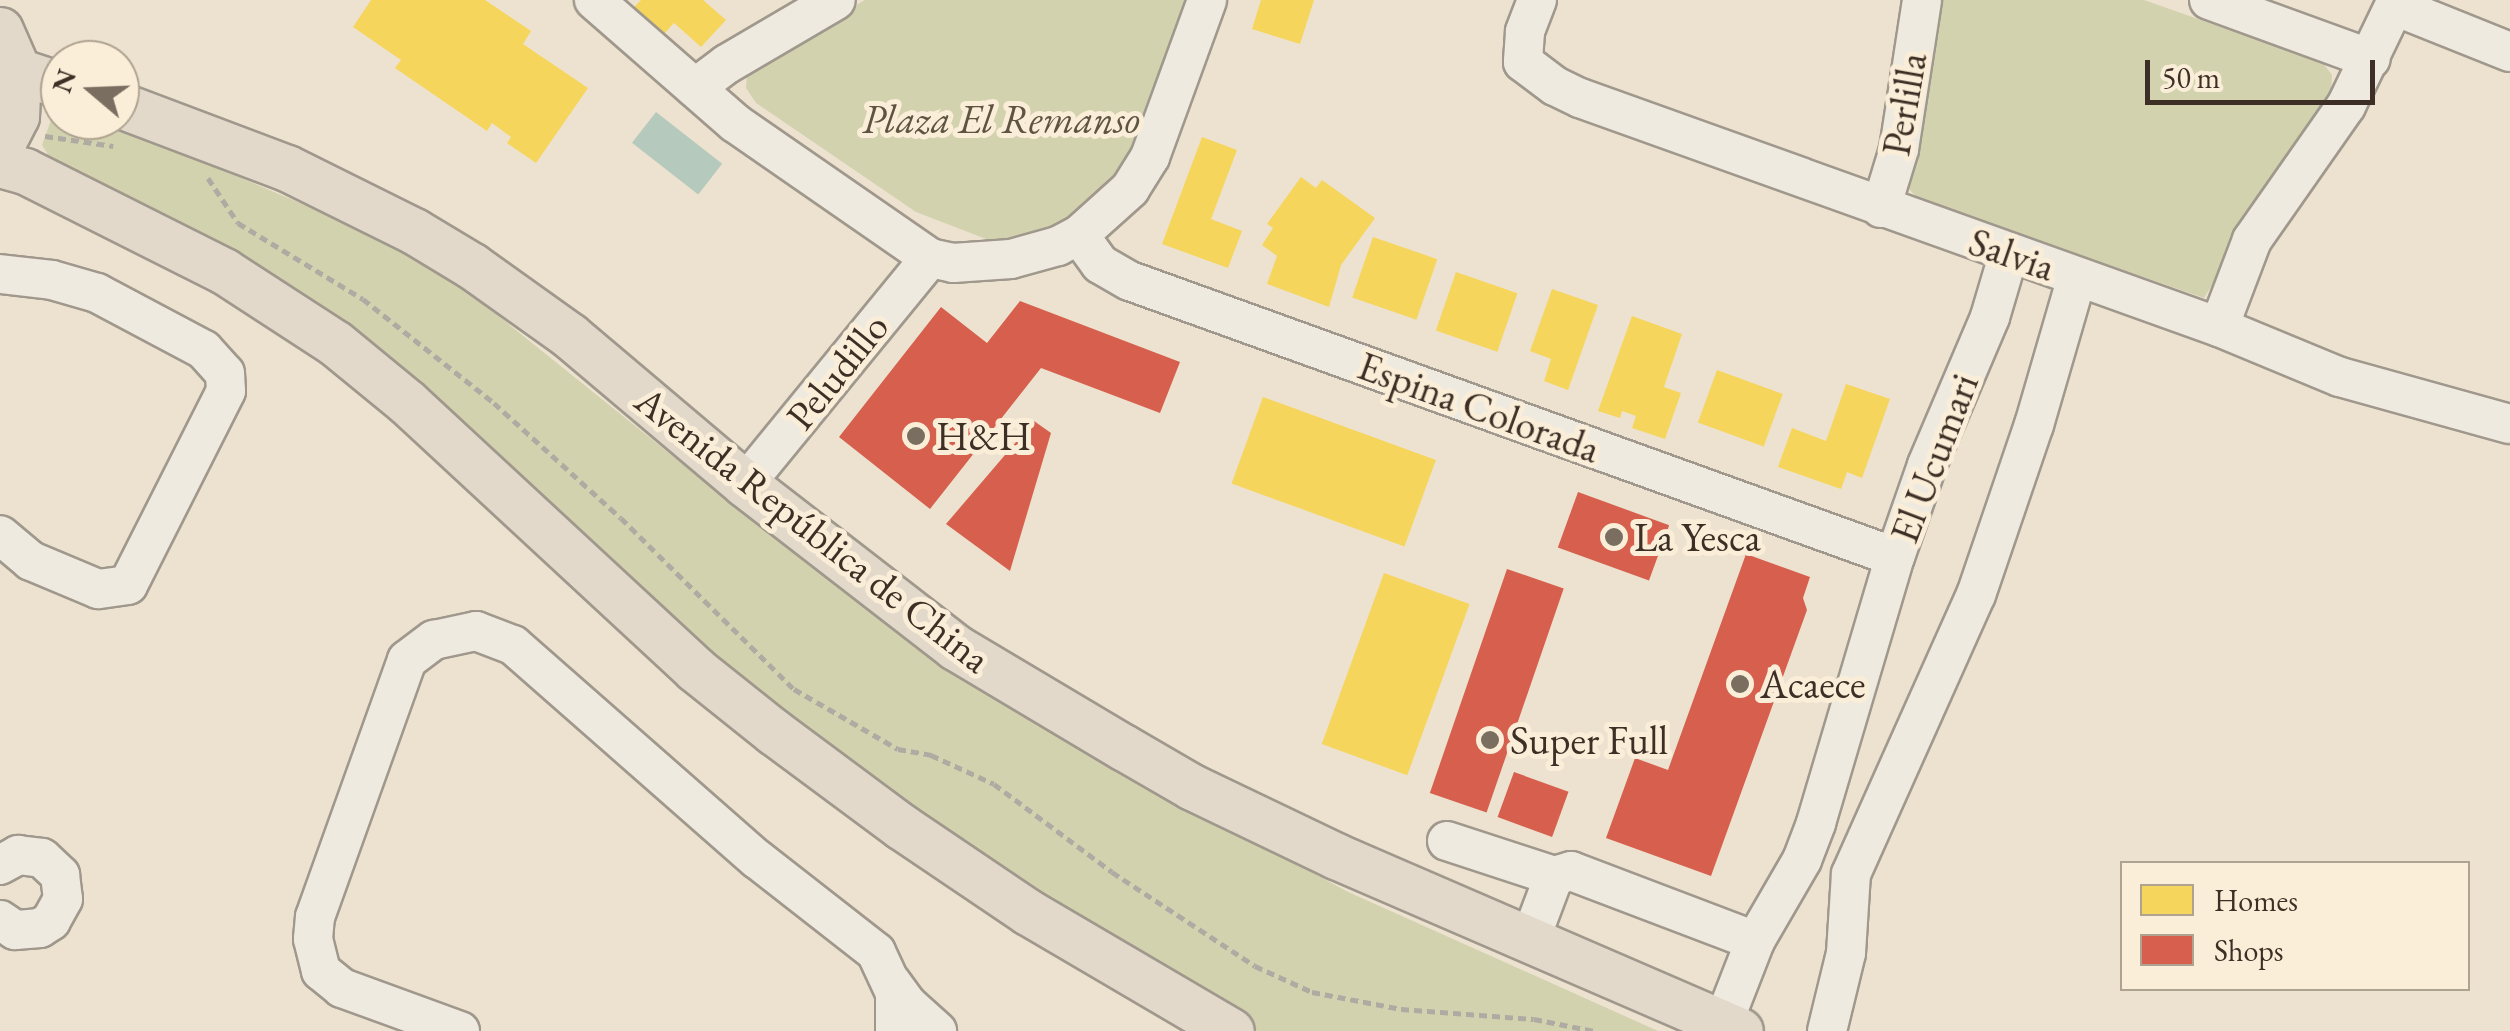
<!DOCTYPE html>
<html>
<head>
<meta charset="utf-8">
<style>
	body { margin:0 }
	#map { position:relative; width:2510px; height:1031px; overflow:hidden; background:#ece2cf; font-family:"EB Garamond",serif }
	div>[style] { position:absolute }
	.green>* { inset:0; background:#d2d2af }
	.water>* { inset:0; background:#b5cabc; transform-origin:0 0 }
	.homes>* { inset:0; background:#f6d55c; transform-origin:0 0 }
	.shops>* { inset:0; background:#d6604d; transform-origin:0 0 }
	.path>* { height:5px; margin-top:-2.5px; transform-origin:0; background:repeating-linear-gradient(90deg,#afaaa2 0 8px,transparent 0 13px) }
	.roads { filter:drop-shadow(2px 0 #a0988c) drop-shadow(-2px 0 #a0988c) drop-shadow(0 2px #a0988c) drop-shadow(0 -2px #a0988c) }
	.minor>* { height:38px; margin:-19px; padding:0 19px; transform-origin:19px; border-radius:19px; background:#efeae0 }
	.major>* { height:45px; margin:-22.5px; padding:0 22.5px; transform-origin:22.5px; border-radius:22.5px; background:#e2d9cb }
	.dots>* { width:28px; height:28px; translate:-50% -50%; box-sizing:border-box; border:5px solid #faeed8; border-radius:50% }
	span { translate:-50% -50%; white-space:nowrap; text-align:center; line-height:1.15; -webkit-text-stroke:10px #faeed8; paint-order:stroke }
	.street-label { font-size:40px; color:#3d2f25 }
	.park-label { font-size:40px; color:#5d5441; font-style:italic }
	.poi-label { font-size:40px; color:#3d2f25 }
	.left { translate:0 -50%; text-align:left }
	.legend { position:absolute; left:2120px; top:861px; width:350px; height:130px; box-sizing:border-box; background:#faeed8; border:2px solid #aea290; margin:0; padding:12px 18px; list-style:none; font-size:30px; color:#3d2f25 }
	.legend li { display:flex; align-items:center; gap:20px; height:50px }
	.legend b { width:50px; border:2px solid #aea290 }
	.north { position:absolute; left:40px; top:40px; width:100px; height:100px; box-sizing:border-box; background:#faeed8; border:2px solid #aea290; border-radius:50%; rotate:289deg; font-size:28px; font-weight:700; line-height:40px; text-align:center; color:#3d2f25 }
	.north::after { content:''; display:block; margin:auto; width:35px; height:45px; background:#7a6e60; clip-path:polygon(50% 0,100% 100%,50% 72%,0 100%) }
	.scale { position:absolute; left:2145px; top:60px; width:230px; height:45px; box-sizing:border-box; border:5px solid #3d2f25; border-top:0; padding-left:12px; font-size:30px; line-height:35px; white-space:nowrap; color:#3d2f25; -webkit-text-stroke:8px #faeed8; paint-order:stroke }
</style>
</head>
<body>
<div id="map">
	<div class="green">
		<i style="clip-path:polygon(865px 0,1196px 0,1136px 160px,1063px 225px,994px 242px,916px 212px,756px 103px,746px 88px,747px 74px,781px 47px)"></i>
		<i style="clip-path:polygon(1935px 0,2144px 0,2323px 63px,2332px 75px,2331px 96px,2204px 298px,1918px 199px,1909px 189px)"></i>
		<i style="clip-path:polygon(60px 117px,149px 139px,369px 232px,416px 258px,461px 286px,781px 543px,1088px 749px,1346px 891px,1658px 1031px,1258px 1031px,1134px 962px,781px 719px,196px 236px,52px 161px,42px 145px,51px 120px)"></i>
	</div>
	<div class="water">
		<i style="left:656px;top:112px;width:84px;height:39px;rotate:38deg"></i>
	</div>
	<div class="homes">
		<i style="clip-path:polygon(371px 0,485px 0,531px 31px,523px 44px,588px 88px,536px 163px,507px 143px,511px 137px,492px 123px,487px 131px,395px 68px,401px 60px,353px 27px)"></i>
		<i style="clip-path:polygon(641px 0,703px 0,726px 20px,701px 47px,674px 23px,664px 34px,634px 7px)"></i>
		<i style="clip-path:polygon(1261px 0,1314px 0,1300px 44px,1252px 29px)"></i>
		<i style="clip-path:polygon(1202px 137px,1237px 150px,1211px 219px,1242px 231px,1228px 268px,1162px 244px)"></i>
		<i style="clip-path:polygon(1301px 177px,1316px 188px,1322px 180px,1375px 218px,1341px 265px,1329px 307px,1267px 284px,1277px 256px,1262px 245px,1273px 228px,1267px 224px)"></i>
		<i style="left:1373px;top:237px;width:68px;height:64px;rotate:19deg"></i>
		<i style="left:1456px;top:272px;width:65px;height:62px;rotate:19deg"></i>
		<i style="clip-path:polygon(1552px 289px,1598px 305px,1568px 390px,1544px 381px,1551px 359px,1530px 351px)"></i>
		<i style="clip-path:polygon(1632px 316px,1682px 334px,1664px 387px,1681px 393px,1665px 439px,1632px 428px,1636px 416px,1622px 411px,1620px 418px,1598px 411px)"></i>
		<i style="left:1717px;top:370px;width:70px;height:56px;rotate:20deg"></i>
		<i style="clip-path:polygon(1846px 384px,1890px 399px,1862px 478px,1847px 472px,1841px 489px,1778px 467px,1792px 428px,1826px 441px)"></i>
		<i style="left:1263px;top:397px;width:184px;height:92px;rotate:20deg"></i>
		<i style="left:1384px;top:573px;width:91px;height:182px;rotate:20deg"></i>
	</div>
	<div class="shops">
		<i style="clip-path:polygon(1020px 301px,1180px 362px,1160px 413px,1041px 368px,930px 509px,839px 437px,941px 307px,987px 343px)"></i>
		<i style="clip-path:polygon(1034px 421px,1051px 433px,1010px 571px,946px 524px)"></i>
		<i style="left:1578px;top:492px;width:97px;height:59px;rotate:20deg"></i>
		<i style="clip-path:polygon(1746px 554px,1810px 577px,1803px 598px,1807px 610px,1711px 876px,1606px 838px,1635px 758px,1668px 770px)"></i>
		<i style="left:1507px;top:569px;width:60px;height:237px;rotate:19deg"></i>
		<i style="left:1514px;top:772px;width:58px;height:48px;rotate:20deg"></i>
	</div>
	<div class="path">
		<i style="left:45px;top:136px;width:69px;rotate:8.4deg"></i>
		<i style="left:208px;top:178px;width:54px;rotate:56.3deg"></i>
		<i style="left:238px;top:223px;width:146px;rotate:31.3deg"></i>
		<i style="left:363px;top:299px;width:167px;rotate:38.4deg"></i>
		<i style="left:494px;top:403px;width:171px;rotate:42.2deg"></i>
		<i style="left:621px;top:518px;width:243px;rotate:44.7deg"></i>
		<i style="left:794px;top:689px;width:120px;rotate:30deg"></i>
		<i style="left:898px;top:749px;width:34px;rotate:10deg"></i>
		<i style="left:931px;top:755px;width:69px;rotate:24.7deg"></i>
		<i style="left:994px;top:784px;width:147px;rotate:36.7deg"></i>
		<i style="left:1112px;top:872px;width:171px;rotate:33.3deg"></i>
		<i style="left:1255px;top:966px;width:63px;rotate:24.5deg"></i>
		<i style="left:1312px;top:992px;width:91px;rotate:10.8deg"></i>
		<i style="left:1401px;top:1009px;width:133px;rotate:4.3deg"></i>
		<i style="left:1534px;top:1019px;width:61px;rotate:11.3deg"></i>
	</div>
	<div class="roads">
		<div class="minor">
			<i style="left:594px;top:0;width:187px;rotate:41.1deg"></i>
			<i style="left:735px;top:123px;width:237px;rotate:34.7deg"></i>
			<i style="left:930px;top:258px;width:24px;rotate:12deg"></i>
			<i style="left:953px;top:263px;width:58px;rotate:-3.9deg"></i>
			<i style="left:1011px;top:259px;width:49px;rotate:-15.5deg"></i>
			<i style="left:1058px;top:246px;width:24px;rotate:-28deg"></i>
			<i style="left:1079px;top:235px;width:69px;rotate:-42deg"></i>
			<i style="left:1130px;top:189px;width:38px;rotate:-58deg"></i>
			<i style="left:1150px;top:157px;width:167px;rotate:-70deg"></i>
			<i style="left:1537px;top:0;width:34px;rotate:111deg"></i>
			<i style="left:1525px;top:32px;width:30px;rotate:94deg"></i>
			<i style="left:1523px;top:62px;width:40px;rotate:37deg"></i>
			<i style="left:1555px;top:86px;width:28px;rotate:26deg"></i>
			<i style="left:1580px;top:98px;width:679px;rotate:19.72deg"></i>
			<i style="left:2219px;top:327px;width:131px;rotate:22.5deg"></i>
			<i style="left:2340px;top:377px;width:176px;rotate:15.5deg"></i>
			<i style="left:2209px;top:0;width:172px;rotate:20deg"></i>
			<i style="left:2395px;top:6px;width:124px;rotate:21.8deg"></i>
			<i style="left:695px;top:88px;width:40px;rotate:-37deg"></i>
			<i style="left:727px;top:64px;width:126px;rotate:-30.4deg"></i>
			<i style="left:1881px;top:208px;width:62px;rotate:-73deg"></i>
			<i style="left:1899px;top:149px;width:151px;rotate:-81.2deg"></i>
			<i style="left:1079px;top:235px;width:36px;rotate:54deg"></i>
			<i style="left:1100px;top:264px;width:34px;rotate:30deg"></i>
			<i style="left:1130px;top:281px;width:813px;rotate:19.84deg"></i>
			<i style="left:0;top:274px;width:52px;rotate:6.6deg"></i>
			<i style="left:52px;top:280px;width:47px;rotate:16.1deg"></i>
			<i style="left:97px;top:293px;width:121px;rotate:28deg"></i>
			<i style="left:204px;top:350px;width:31px;rotate:48deg"></i>
			<i style="left:225px;top:373px;width:18px;rotate:87deg"></i>
			<i style="left:226px;top:391px;width:217px;rotate:116.8deg"></i>
			<i style="left:128px;top:585px;width:30px;rotate:172deg"></i>
			<i style="left:98px;top:589px;width:73px;rotate:-157.3deg"></i>
			<i style="left:31px;top:561px;width:40px;rotate:-140deg"></i>
			<i style="left:2219px;top:327px;width:93px;rotate:-69.2deg"></i>
			<i style="left:2252px;top:240px;width:164px;rotate:-55deg"></i>
			<i style="left:2346px;top:106px;width:118px;rotate:-64.3deg"></i>
			<i style="left:745px;top:484px;width:292px;rotate:-50.7deg"></i>
			<i style="left:1447px;top:841px;width:113px;rotate:18.1deg"></i>
			<i style="left:0;top:865px;width:21px;rotate:-29deg"></i>
			<i style="left:18px;top:855px;width:24px;rotate:7deg"></i>
			<i style="left:42px;top:858px;width:25px;rotate:43deg"></i>
			<i style="left:60px;top:875px;width:24px;rotate:83deg"></i>
			<i style="left:63px;top:899px;width:25px;rotate:119deg"></i>
			<i style="left:51px;top:921px;width:13px;rotate:148deg"></i>
			<i style="left:40px;top:928px;width:25px;rotate:175deg"></i>
			<i style="left:15px;top:930px;width:18px;rotate:-146deg"></i>
			<i style="left:1530px;top:940px;width:68px;rotate:-69.4deg"></i>
			<i style="left:1554px;top:876px;width:18px;rotate:-16deg"></i>
			<i style="left:1571px;top:871px;width:197px;rotate:20.8deg"></i>
			<i style="left:891px;top:982px;width:26px;rotate:54deg"></i>
			<i style="left:906px;top:1003px;width:42px;rotate:42.1deg"></i>
			<i style="left:460px;top:1031px;width:126px;rotate:-160deg"></i>
			<i style="left:342px;top:988px;width:27px;rotate:-141deg"></i>
			<i style="left:321px;top:971px;width:33px;rotate:-104deg"></i>
			<i style="left:313px;top:939px;width:22px;rotate:-85deg"></i>
			<i style="left:315px;top:917px;width:273px;rotate:-70.3deg"></i>
			<i style="left:407px;top:660px;width:34px;rotate:-37deg"></i>
			<i style="left:434px;top:640px;width:43px;rotate:-12.1deg"></i>
			<i style="left:476px;top:631px;width:40px;rotate:21deg"></i>
			<i style="left:513px;top:645px;width:325px;rotate:41.3deg"></i>
			<i style="left:757px;top:859px;width:151px;rotate:38deg"></i>
			<i style="left:876px;top:952px;width:45px;rotate:65.1deg"></i>
			<i style="left:895px;top:993px;width:38px;rotate:90deg"></i>
			<i style="left:1720px;top:1031px;width:97px;rotate:-68.7deg"></i>
			<i style="left:1755px;top:941px;width:94px;rotate:-59.9deg"></i>
			<i style="left:1802px;top:860px;width:40px;rotate:-69deg"></i>
			<i style="left:1816px;top:823px;width:277px;rotate:-73.5deg"></i>
			<i style="left:1895px;top:557px;width:97px;rotate:-70.8deg"></i>
			<i style="left:1927px;top:465px;width:161px;rotate:-66.9deg"></i>
			<i style="left:1990px;top:317px;width:67px;rotate:-73.5deg"></i>
			<i style="left:1827px;top:1031px;width:80px;rotate:-76.3deg"></i>
			<i style="left:1846px;top:953px;width:79px;rotate:-86.4deg"></i>
			<i style="left:1851px;top:874px;width:306px;rotate:-65.9deg"></i>
			<i style="left:1976px;top:595px;width:180px;rotate:-71.2deg"></i>
			<i style="left:2034px;top:425px;width:154px;rotate:-73.8deg"></i>
		</div>
		<div class="major">
			<i style="left:0;top:30px;width:45px;rotate:66.3deg"></i>
			<i style="left:18px;top:71px;width:45px;rotate:92.5deg"></i>
			<i style="left:16px;top:116px;width:36px;rotate:117deg"></i>
			<i style="left:18px;top:71px;width:44px;rotate:18.4deg"></i>
			<i style="left:120px;top:105px;width:178px;rotate:20.7deg"></i>
			<i style="left:287px;top:168px;width:142px;rotate:26.4deg"></i>
			<i style="left:414px;top:231px;width:68px;rotate:31.1deg"></i>
			<i style="left:472px;top:266px;width:120px;rotate:35.5deg"></i>
			<i style="left:570px;top:336px;width:229px;rotate:40.2deg"></i>
			<i style="left:745px;top:484px;width:266px;rotate:37.8deg"></i>
			<i style="left:955px;top:647px;width:196px;rotate:30.8deg"></i>
			<i style="left:1123px;top:747px;width:80px;rotate:30.1deg"></i>
			<i style="left:1192px;top:787px;width:160px;rotate:25.6deg"></i>
			<i style="left:1336px;top:856px;width:440px;rotate:23.4deg"></i>
			<i style="left:0;top:164px;width:26px;rotate:16deg"></i>
			<i style="left:25px;top:171px;width:223px;rotate:26.7deg"></i>
			<i style="left:224px;top:271px;width:132px;rotate:33deg"></i>
			<i style="left:335px;top:343px;width:94px;rotate:39.4deg"></i>
			<i style="left:408px;top:403px;width:391px;rotate:42.8deg"></i>
			<i style="left:695px;top:669px;width:101px;rotate:38.6deg"></i>
			<i style="left:774px;top:732px;width:159px;rotate:36.6deg"></i>
			<i style="left:902px;top:827px;width:152px;rotate:34deg"></i>
			<i style="left:1028px;top:912px;width:235px;rotate:30.4deg"></i>
		</div>
	</div>
	<div class="dots">
		<i style="left:916px;top:436px;background:#7a6e60"></i>
		<i style="left:1614px;top:537px;background:#7a6e60"></i>
		<i style="left:1740px;top:684px;background:#7a6e60"></i>
		<i style="left:1490px;top:740px;background:#7a6e60"></i>
	</div>
	<div class="street-label">
		<span style="left:1904px;top:104px;rotate:-80deg">Perlilla</span>
		<span style="left:2012px;top:254px;rotate:19deg">Salvia</span>
		<span style="left:837px;top:371px;rotate:-51deg">Peludillo</span>
		<span style="left:1479px;top:407px;rotate:20deg">Espina Colorada</span>
		<span style="left:1934px;top:458px;rotate:-69deg">El Ucumari</span>
		<span style="left:813px;top:529px;rotate:38deg">Avenida República de China</span>
	</div>
	<div class="park-label">
		<span style="left:1001px;top:119px">Plaza El Remanso</span>
	</div>
	<div class="poi-label">
		<span class="left" style="left:936px;top:436px">H&amp;H</span>
		<span class="left" style="left:1634px;top:537px">La Yesca</span>
		<span class="left" style="left:1760px;top:684px">Acaece</span>
		<span class="left" style="left:1510px;top:740px">Super Full</span>
	</div>
	<ul class="legend">
	<li><b style="height:28px;background:#f6d55c"></b>Homes</li>
	<li><b style="height:28px;background:#d6604d"></b>Shops</li>
	</ul>
	<div class="north">N</div>
	<div class="scale">50 m</div>
</div>
</body>
</html>
